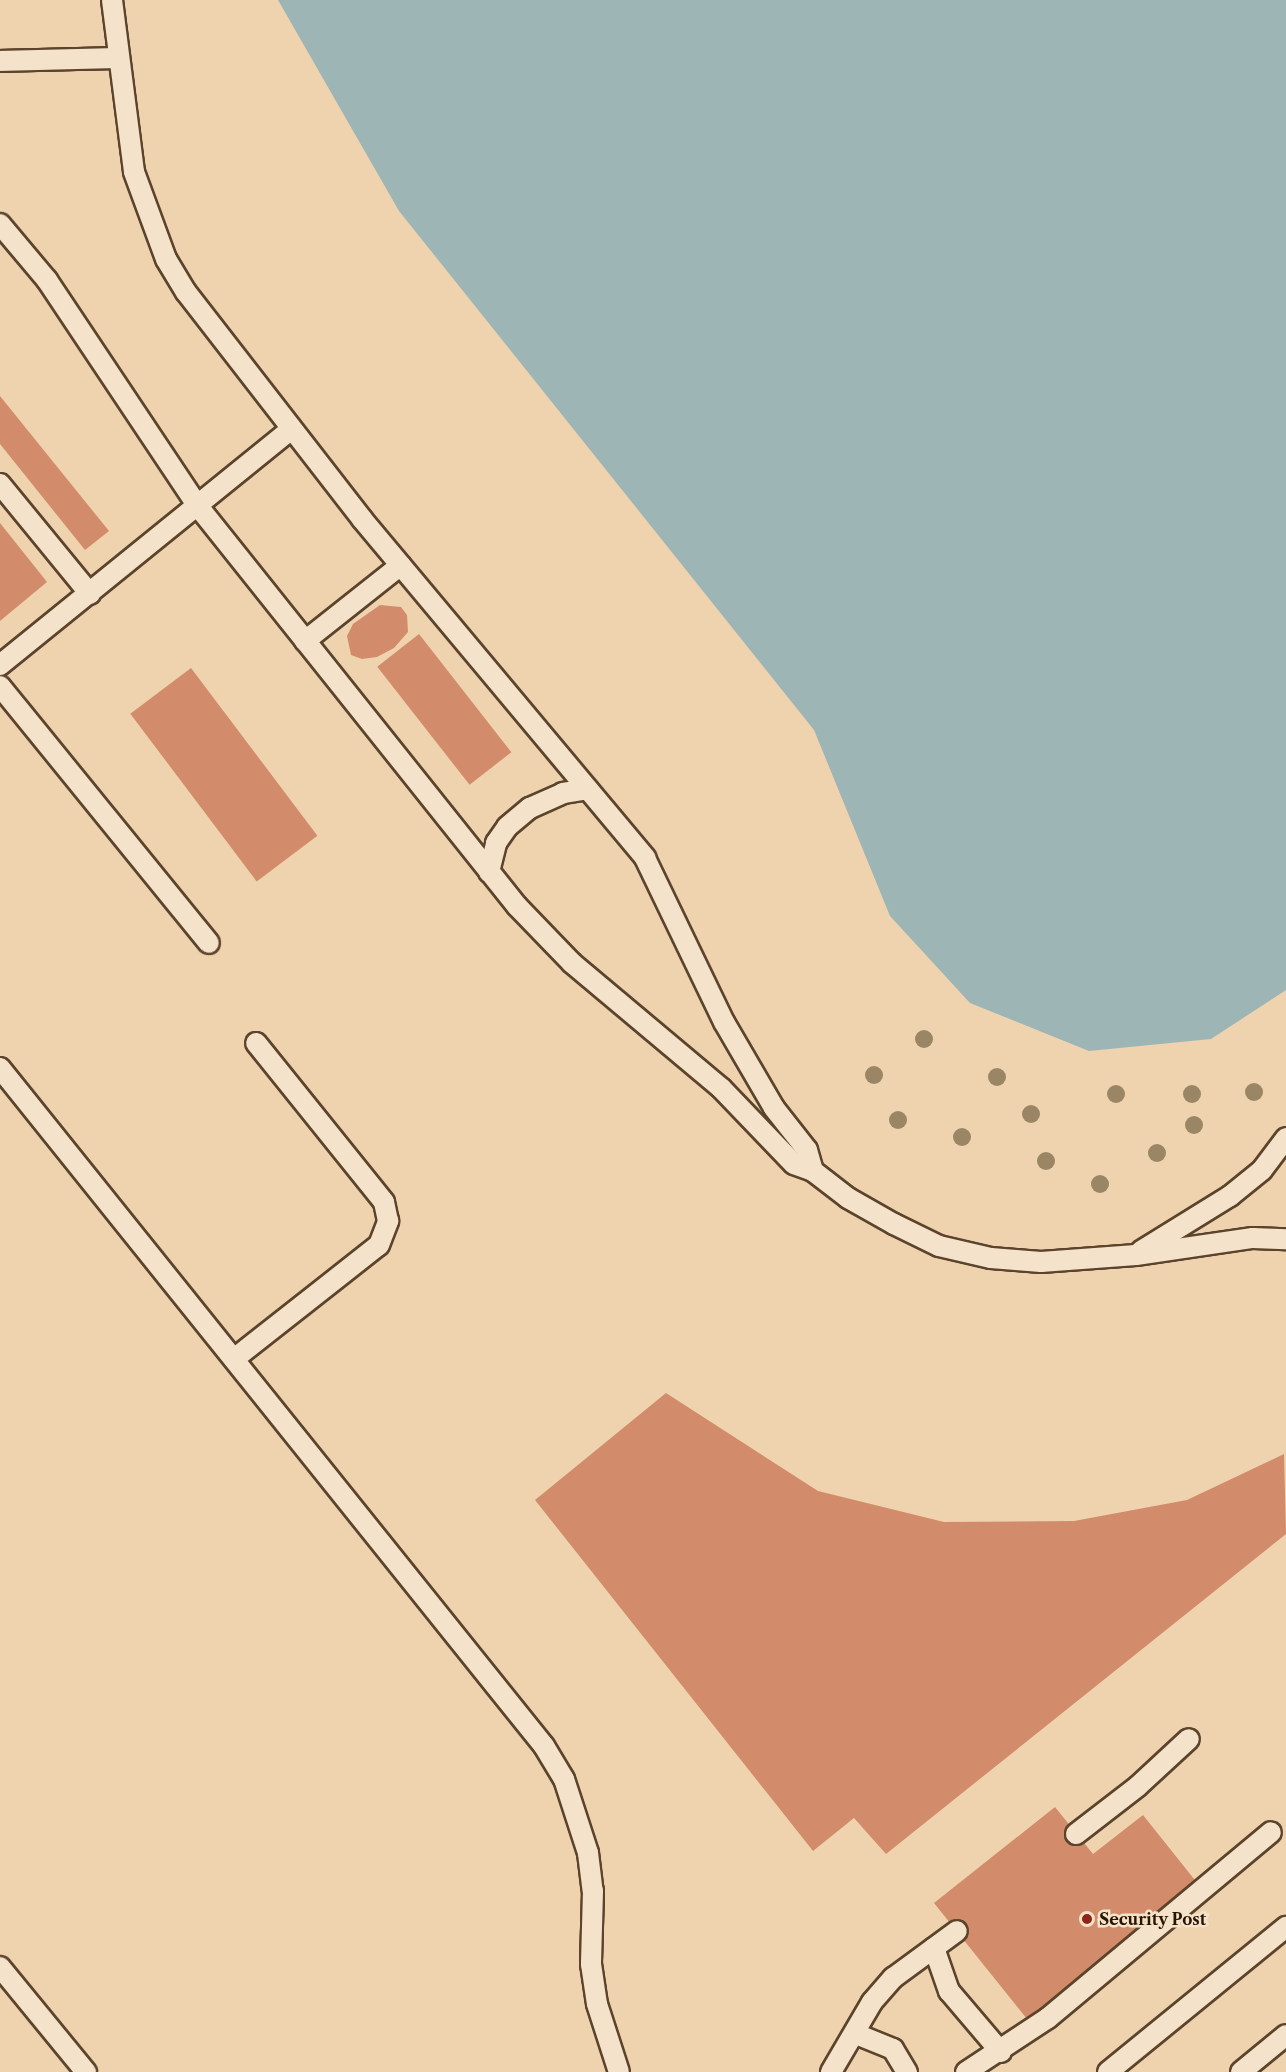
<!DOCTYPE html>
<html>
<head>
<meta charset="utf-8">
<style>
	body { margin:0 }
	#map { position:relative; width:1286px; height:2072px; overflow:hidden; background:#eed3ae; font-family:"Libre Caslon Text",serif }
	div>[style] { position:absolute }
	.water>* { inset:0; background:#9eb5b6 }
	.building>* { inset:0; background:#d28c6b; transform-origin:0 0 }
	.roads { filter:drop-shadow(2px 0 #5c442c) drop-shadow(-2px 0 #5c442c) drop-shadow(0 2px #5c442c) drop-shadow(0 -2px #5c442c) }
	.service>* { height:20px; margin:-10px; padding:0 10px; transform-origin:10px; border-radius:10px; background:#f4e2ca }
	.trees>* { width:18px; height:18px; margin:-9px; border-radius:50%; background:#9a8665 }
	.dots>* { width:16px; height:16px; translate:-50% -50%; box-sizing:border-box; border:3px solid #f4e2ca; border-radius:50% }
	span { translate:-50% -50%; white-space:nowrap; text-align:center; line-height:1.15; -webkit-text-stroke:5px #f4e2ca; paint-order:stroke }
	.poi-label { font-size:16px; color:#2b1500; font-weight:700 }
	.left { translate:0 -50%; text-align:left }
</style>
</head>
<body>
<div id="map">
	<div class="water">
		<i style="clip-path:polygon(278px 0,1286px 0,1286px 990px,1211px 1039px,1089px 1051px,970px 1003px,890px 916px,814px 730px,399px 211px)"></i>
	</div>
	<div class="building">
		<i style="clip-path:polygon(0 396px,109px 531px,85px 550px,0 444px)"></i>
		<i style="clip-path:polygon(0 523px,47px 582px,0 621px)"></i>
		<i style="clip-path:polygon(380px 605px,401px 607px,407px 615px,408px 632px,394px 648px,377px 657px,362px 659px,351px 655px,347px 636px,353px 624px)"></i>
		<i style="left:419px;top:634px;width:150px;height:53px;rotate:52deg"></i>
		<i style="left:191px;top:668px;width:210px;height:76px;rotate:53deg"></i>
		<i style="clip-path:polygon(666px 1393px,818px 1491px,944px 1522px,1074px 1521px,1187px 1500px,1284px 1454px,1286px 1534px,886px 1854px,854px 1818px,813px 1851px,535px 1500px)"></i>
		<i style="clip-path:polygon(1055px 1807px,1093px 1854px,1143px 1815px,1202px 1889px,1031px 2024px,934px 1903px)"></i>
	</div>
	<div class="roads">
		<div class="service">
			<i style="left:112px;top:0;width:173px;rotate:82.7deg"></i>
			<i style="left:134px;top:172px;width:93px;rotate:69.8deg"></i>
			<i style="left:166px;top:259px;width:39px;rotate:59deg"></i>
			<i style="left:186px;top:292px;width:287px;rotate:52.2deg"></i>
			<i style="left:362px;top:519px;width:442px;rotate:50.1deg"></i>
			<i style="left:645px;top:858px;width:182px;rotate:64.3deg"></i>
			<i style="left:724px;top:1022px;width:99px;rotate:59.8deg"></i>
			<i style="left:774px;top:1108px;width:53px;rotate:51.8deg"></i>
			<i style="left:807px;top:1150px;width:22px;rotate:74deg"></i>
			<i style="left:0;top:61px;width:117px;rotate:-1.5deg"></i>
			<i style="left:0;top:224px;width:73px;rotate:50deg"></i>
			<i style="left:47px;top:280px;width:270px;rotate:56.3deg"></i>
			<i style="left:197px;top:505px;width:513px;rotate:51.41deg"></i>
			<i style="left:517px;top:906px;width:79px;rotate:46deg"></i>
			<i style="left:572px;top:963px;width:194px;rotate:40deg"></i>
			<i style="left:721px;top:1088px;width:105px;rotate:46.2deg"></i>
			<i style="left:794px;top:1164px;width:20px;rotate:20deg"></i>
			<i style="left:813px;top:1171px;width:44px;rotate:37.6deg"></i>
			<i style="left:848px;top:1198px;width:53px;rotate:29.5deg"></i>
			<i style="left:894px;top:1224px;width:50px;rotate:26.1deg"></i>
			<i style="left:939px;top:1246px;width:53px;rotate:13deg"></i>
			<i style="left:991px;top:1258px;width:50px;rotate:4.6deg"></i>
			<i style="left:1041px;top:1262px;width:95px;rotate:-4.2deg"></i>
			<i style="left:1136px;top:1255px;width:118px;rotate:-8.3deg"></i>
			<i style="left:1253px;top:1238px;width:33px;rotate:2deg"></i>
			<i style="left:0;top:484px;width:142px;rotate:50.7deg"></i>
			<i style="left:305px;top:641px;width:122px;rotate:-38.4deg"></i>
			<i style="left:0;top:665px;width:375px;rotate:-39deg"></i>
			<i style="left:0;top:686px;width:331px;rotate:50.9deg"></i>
			<i style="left:489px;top:872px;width:30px;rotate:-76deg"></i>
			<i style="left:496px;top:843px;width:19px;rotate:-55deg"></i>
			<i style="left:507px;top:827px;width:30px;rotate:-40deg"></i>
			<i style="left:530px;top:808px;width:36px;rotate:-24deg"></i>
			<i style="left:563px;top:793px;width:25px;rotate:-9deg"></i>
			<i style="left:0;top:1068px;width:869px;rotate:51.26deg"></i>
			<i style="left:544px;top:1746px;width:39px;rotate:59deg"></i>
			<i style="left:564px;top:1779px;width:78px;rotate:72deg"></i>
			<i style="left:588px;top:1853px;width:38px;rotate:83deg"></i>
			<i style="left:593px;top:1891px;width:73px;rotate:91.6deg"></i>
			<i style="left:591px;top:1964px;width:40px;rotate:81.5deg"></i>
			<i style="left:597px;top:2004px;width:71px;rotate:72.1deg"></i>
			<i style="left:1141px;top:1251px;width:105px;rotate:-31.7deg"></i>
			<i style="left:1230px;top:1196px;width:41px;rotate:-39.1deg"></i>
			<i style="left:1262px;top:1170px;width:40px;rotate:-53deg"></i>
			<i style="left:234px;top:1359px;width:184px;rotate:-38.2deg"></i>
			<i style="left:379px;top:1245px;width:26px;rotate:-69deg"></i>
			<i style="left:388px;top:1221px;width:19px;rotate:-102deg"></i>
			<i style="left:384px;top:1202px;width:204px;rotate:-128.8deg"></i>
			<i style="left:1076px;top:1834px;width:78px;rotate:-37.7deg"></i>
			<i style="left:1138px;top:1786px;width:69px;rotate:-42.7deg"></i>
			<i style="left:934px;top:1948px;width:46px;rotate:70.8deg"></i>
			<i style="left:949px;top:1991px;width:80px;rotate:49.6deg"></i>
			<i style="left:0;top:1967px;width:136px;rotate:50.7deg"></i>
			<i style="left:856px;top:2034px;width:40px;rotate:22deg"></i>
			<i style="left:893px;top:2049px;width:27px;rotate:59deg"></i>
			<i style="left:831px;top:2072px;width:81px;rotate:-59.6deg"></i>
			<i style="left:872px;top:2002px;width:32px;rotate:-49deg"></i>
			<i style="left:893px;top:1978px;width:79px;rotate:-36.3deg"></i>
			<i style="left:966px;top:2072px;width:98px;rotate:-33.4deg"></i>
			<i style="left:1048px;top:2018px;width:290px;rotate:-39.8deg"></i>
			<i style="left:1108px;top:2072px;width:230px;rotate:-39.2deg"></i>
			<i style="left:1241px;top:2072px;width:58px;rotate:-39.4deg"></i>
		</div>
	</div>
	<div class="trees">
		<i style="left:924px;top:1039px"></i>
		<i style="left:874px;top:1075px"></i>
		<i style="left:997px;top:1077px"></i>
		<i style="left:1254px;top:1092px"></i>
		<i style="left:1116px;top:1094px"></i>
		<i style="left:1192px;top:1094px"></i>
		<i style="left:1031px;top:1114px"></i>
		<i style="left:898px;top:1120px"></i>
		<i style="left:1194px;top:1125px"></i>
		<i style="left:962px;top:1137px"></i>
		<i style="left:1157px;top:1153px"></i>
		<i style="left:1046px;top:1161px"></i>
		<i style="left:1100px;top:1184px"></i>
	</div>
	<div class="dots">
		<i style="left:1087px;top:1919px;background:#8f2418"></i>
	</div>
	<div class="poi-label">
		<span class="left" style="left:1099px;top:1919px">Security Post</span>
	</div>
</div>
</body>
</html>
